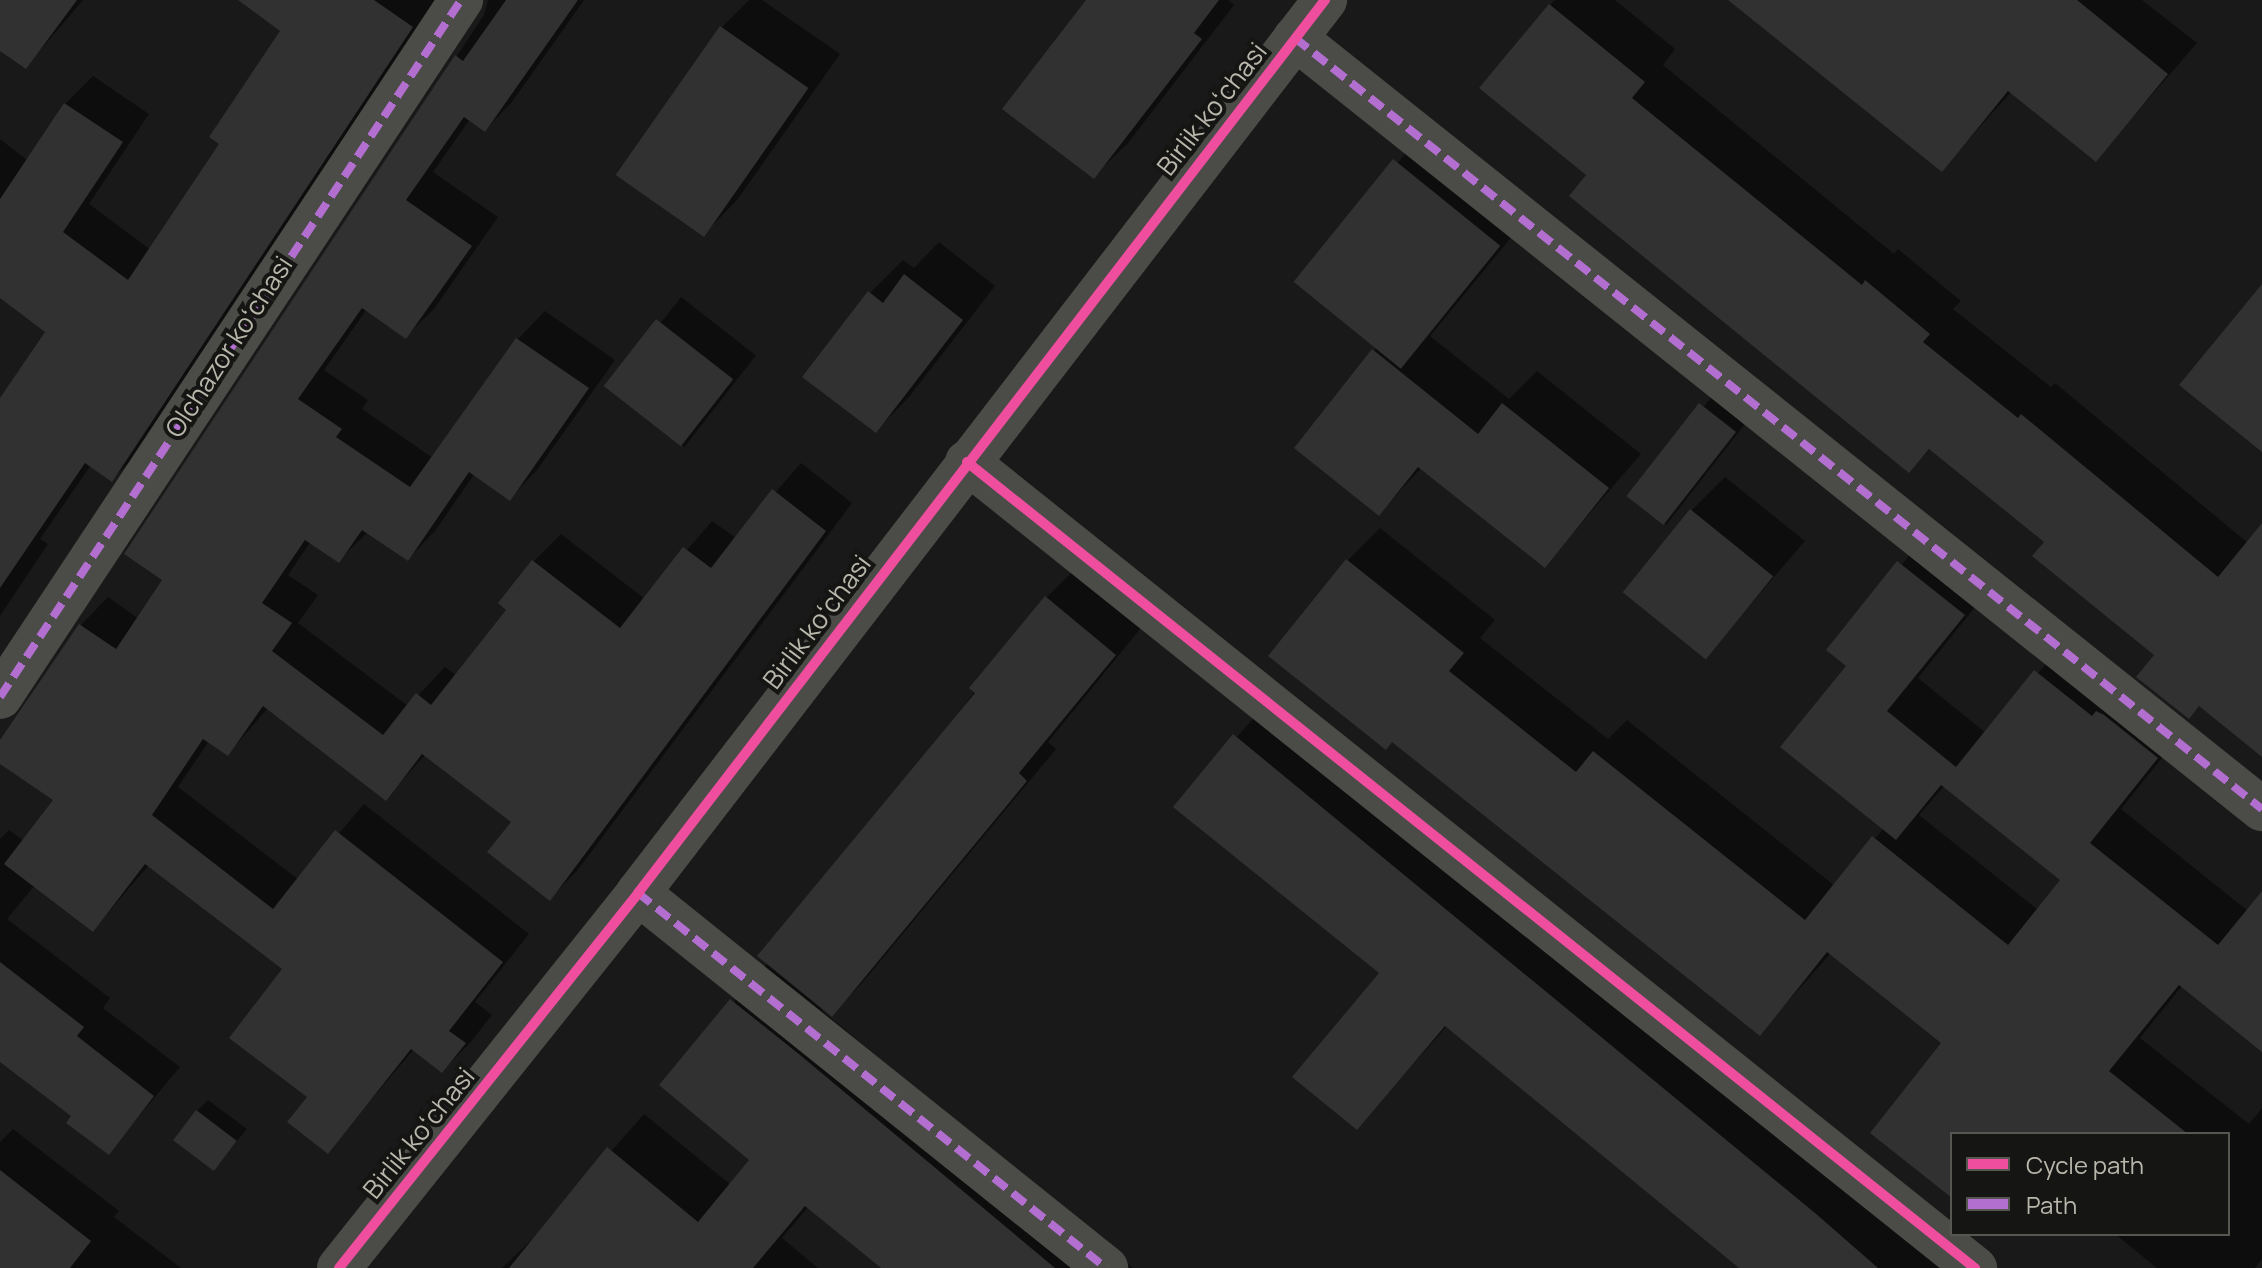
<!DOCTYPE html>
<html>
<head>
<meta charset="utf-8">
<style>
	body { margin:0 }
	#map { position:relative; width:2262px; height:1268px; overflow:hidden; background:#191919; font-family:Manrope,sans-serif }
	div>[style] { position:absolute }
	.shadow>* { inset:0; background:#0007; transform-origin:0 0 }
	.building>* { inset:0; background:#313131; transform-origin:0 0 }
	.street>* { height:44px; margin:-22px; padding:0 22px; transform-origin:22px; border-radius:22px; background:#4b4b48 }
	.quiet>* { height:8px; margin-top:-4px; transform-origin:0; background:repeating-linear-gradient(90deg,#b36fd0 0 16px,transparent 0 24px) }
	.cycleway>* { height:10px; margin:-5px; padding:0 5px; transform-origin:5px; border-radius:5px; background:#ef4d9e }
	span { translate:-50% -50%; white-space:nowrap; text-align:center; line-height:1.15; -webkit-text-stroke:8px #151513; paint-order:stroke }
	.street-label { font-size:26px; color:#b9b7ab }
	.legend { position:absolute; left:1950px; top:1132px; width:280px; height:104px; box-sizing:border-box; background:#151513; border:2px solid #575650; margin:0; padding:10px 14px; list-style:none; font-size:24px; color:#b9b7ab }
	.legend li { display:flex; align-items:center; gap:16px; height:40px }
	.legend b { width:40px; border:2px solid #575650 }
</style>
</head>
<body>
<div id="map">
	<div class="shadow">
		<i style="clip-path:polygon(0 0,83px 0,26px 67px,0 48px)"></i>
		<i style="clip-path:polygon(242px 0,442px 0,140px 452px,112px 479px,91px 465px,40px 539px,48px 544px,0 616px,0 402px,48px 332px,0 296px,0 139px,28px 161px,65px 104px,93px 76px,149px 114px,89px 204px,151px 250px,222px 144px,282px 30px)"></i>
		<i style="clip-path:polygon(488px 0,584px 0,512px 102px,485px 130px,470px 119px,433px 172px,498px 217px,434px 309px,406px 336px,367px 309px,324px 370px,368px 400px,362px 409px,433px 458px,518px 339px,545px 311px,615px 360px,537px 470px,510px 498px,475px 473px,435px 531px,408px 559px,368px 532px,339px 560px,311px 541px,288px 575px,318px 595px,298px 623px,408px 706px,445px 667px,457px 676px,509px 609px,533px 562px,561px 534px,645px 599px,712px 521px,736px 538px,801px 463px,852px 503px,577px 871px,550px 898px,513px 821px,426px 754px,386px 798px,268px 708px,228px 754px,209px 741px,178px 787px,299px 880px,364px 804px,529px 934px,475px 1002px,492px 1015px,470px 1043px,442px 1071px,414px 1049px,328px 1151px,309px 1096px,285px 968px,149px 865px,93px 930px,35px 885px,7px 919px,110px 998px,103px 1008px,180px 1067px,109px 1152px,74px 1116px,0 1059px,0 839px,9px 830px,24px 841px,56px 800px,0 762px,0 744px,81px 625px,108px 597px,139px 619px,165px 580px,127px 554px,484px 15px)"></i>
		<i style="clip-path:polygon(749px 0,762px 0,840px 54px,737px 200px,704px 234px,721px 28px)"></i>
		<i style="clip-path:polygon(1089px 0,1228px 0,1234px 5px,1128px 143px,1094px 176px)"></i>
		<i style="clip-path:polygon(1555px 0,1615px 0,1675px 49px,1663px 65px,1894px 254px,1898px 249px,1961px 301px,1953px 309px,2051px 387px,2055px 383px,2248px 543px,2262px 526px,2262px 754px,2047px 542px,1931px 448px,1909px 471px,1588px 175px,1550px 5px)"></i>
		<i style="clip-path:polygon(1731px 0,2142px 0,2197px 43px,2096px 159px,2012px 91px,1942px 169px)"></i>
		<i style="clip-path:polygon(1428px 127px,1533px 211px,1430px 336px,1509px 399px,1537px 371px,1641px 454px,1545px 565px,1422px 467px,1379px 514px,1374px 351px,1378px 346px,1297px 282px)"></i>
		<i style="clip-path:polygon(939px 242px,995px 286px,909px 397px,876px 431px,870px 293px,903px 260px,914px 268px)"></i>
		<i style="left:681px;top:297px;width:95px;height:116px;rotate:38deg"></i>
		<i style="left:1724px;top:381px;width:43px;height:149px;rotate:38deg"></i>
		<i style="clip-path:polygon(1725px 477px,1805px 541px,1706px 656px,1691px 511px)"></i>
		<i style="clip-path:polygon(evenodd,1380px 528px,1495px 620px,1480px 638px,1608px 739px,1627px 720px,1835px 886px,1884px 828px,1849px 666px,1829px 650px,1931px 530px,1996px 581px,1918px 678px,1986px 733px,2068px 639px,2189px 724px,2121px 809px,2248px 911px,2262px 894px,2262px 1049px,2182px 986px,2140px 1038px,2249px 1124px,2262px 1108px,2262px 1259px,2255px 1268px,2157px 1268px,2115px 1234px,2228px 1234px,2228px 1134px,1952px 1134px,1952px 1196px,1944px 1043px,1831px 953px,1760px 1033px,1347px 561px,1380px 528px,1945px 785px,2062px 880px,2038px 910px,1919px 815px,1945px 785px)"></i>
		<i style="clip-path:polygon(1077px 567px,1145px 623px,1048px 742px,1056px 749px,862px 983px,832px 1014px,820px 1009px,1133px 1268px,884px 1268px,809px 1206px,782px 1238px,818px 1268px,502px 1268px,544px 1228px,644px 1114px,731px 1185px,752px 1159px,661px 1085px,768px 963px,1046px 598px)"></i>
		<i style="clip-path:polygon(1266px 704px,1949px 1268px,1741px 1268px,1447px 1026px,1356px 1128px,1381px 973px,1176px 806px)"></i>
		<i style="clip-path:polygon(208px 1100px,247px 1129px,213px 1169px,197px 1111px)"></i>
		<i style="clip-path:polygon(13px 1129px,119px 1211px,114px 1217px,181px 1268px,0 1268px,0 1142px)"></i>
	</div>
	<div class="building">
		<i style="clip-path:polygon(0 0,77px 0,26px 69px,0 51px)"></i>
		<i style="clip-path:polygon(238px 0,374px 0,413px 27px,112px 482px,85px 463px,0 588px,0 398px,45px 332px,0 298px,0 199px,64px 103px,123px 142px,63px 232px,128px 280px,219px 144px,209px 137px,280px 31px)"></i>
		<i style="clip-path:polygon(506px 0,578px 0,485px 132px,464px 117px,406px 200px,472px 246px,406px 339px,362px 308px,298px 399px,342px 429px,336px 437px,410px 487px,516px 338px,589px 388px,510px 501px,469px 472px,408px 561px,362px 530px,339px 563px,305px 540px,262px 603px,292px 623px,272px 651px,383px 735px,416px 693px,431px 705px,506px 610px,498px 603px,532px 560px,620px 628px,683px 547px,711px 568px,772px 489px,826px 531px,550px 901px,487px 852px,511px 822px,422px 754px,386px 801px,263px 706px,228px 756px,203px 739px,152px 815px,273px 909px,335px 830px,503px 962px,449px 1031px,466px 1043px,442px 1073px,411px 1049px,328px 1154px,287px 1122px,307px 1097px,229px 1038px,282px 969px,145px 864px,93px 932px,4px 864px,53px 800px,0 764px,0 740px,79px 624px,116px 649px,162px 580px,124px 554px,455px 55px,463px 61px)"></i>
		<i style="clip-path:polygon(1086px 0,1219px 0,1194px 33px,1202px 39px,1094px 179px,1002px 109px)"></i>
		<i style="clip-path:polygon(1728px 0,2077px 0,2168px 74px,2096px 162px,2008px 91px,1942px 172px)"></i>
		<i style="clip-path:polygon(1549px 4px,1645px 82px,1632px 98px,1862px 285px,1865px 280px,1930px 334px,1923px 342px,2018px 418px,2021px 414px,2218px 577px,2262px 523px,2262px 757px,2199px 706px,2189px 719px,2136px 677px,2154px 655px,2032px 556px,2044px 542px,1929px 449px,1909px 473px,1569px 196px,1586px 175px,1479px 88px)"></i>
		<i style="left:720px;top:26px;width:108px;height:182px;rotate:35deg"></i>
		<i style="left:1393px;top:159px;width:138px;height:158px;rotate:39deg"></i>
		<i style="clip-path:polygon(904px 274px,963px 320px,876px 433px,802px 377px,868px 291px,883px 303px)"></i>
		<i style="clip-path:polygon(2262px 284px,2262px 452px,2179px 385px)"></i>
		<i style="left:656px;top:319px;width:98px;height:85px;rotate:38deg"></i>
		<i style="clip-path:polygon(1372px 349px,1478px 434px,1502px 403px,1609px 488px,1545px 568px,1418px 467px,1379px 516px,1294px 448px)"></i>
		<i style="left:1699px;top:403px;width:47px;height:118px;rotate:38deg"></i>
		<i style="left:1690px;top:509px;width:107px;height:107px;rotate:39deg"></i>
		<i style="clip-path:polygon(1346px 559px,1464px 653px,1449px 671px,1576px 772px,1593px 751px,1805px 920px,1872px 836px,2008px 945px,2060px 880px,1941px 785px,1896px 840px,1780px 747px,1846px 666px,1826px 650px,1897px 561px,1965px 615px,1887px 711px,1956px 767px,2034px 670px,2092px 716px,2096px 711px,2104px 715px,2158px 758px,2090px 843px,2218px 945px,2262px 891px,2262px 1052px,2179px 985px,2109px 1071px,2188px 1134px,1952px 1134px,1952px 1198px,1870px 1133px,1941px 1043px,1827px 952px,1760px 1036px,1392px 742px,1386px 750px,1268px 656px)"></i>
		<i style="clip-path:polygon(1045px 596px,1116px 655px,1019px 773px,1027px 781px,832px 1017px,757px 956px,975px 693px,969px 688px)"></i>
		<i style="clip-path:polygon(1233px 734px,1815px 1213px,1878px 1268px,1739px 1268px,1445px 1026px,1357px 1130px,1292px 1077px,1379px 973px,1173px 807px)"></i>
		<i style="clip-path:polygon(0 962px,84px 1027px,77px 1036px,154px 1096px,109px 1155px,66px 1123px,71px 1116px,0 1062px)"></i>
		<i style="clip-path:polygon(730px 999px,800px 1055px,1055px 1268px,881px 1268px,805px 1206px,753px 1268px,509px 1268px,607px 1147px,698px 1222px,749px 1160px,659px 1085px)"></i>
		<i style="left:196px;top:1110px;width:51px;height:38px;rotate:37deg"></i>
		<i style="clip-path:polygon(0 1170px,91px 1241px,70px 1268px,0 1268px)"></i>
	</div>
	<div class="street">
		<i style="left:1295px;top:38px;width:1237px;rotate:38.57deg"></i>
		<i style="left:967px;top:462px;width:1291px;rotate:38.65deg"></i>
		<i style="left:0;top:697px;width:836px;rotate:-56.52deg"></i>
		<i style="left:638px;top:893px;width:600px;rotate:38.7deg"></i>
		<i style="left:339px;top:1268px;width:480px;rotate:-51.4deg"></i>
		<i style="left:638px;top:893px;width:1127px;rotate:-52.43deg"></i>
	</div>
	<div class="quiet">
		<i style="left:1295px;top:38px;width:1237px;rotate:38.57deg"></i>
		<i style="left:0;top:697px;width:836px;rotate:-56.52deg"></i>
		<i style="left:638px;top:893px;width:600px;rotate:38.7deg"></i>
	</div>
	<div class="cycleway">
		<i style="left:967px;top:462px;width:1291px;rotate:38.65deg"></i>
		<i style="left:339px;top:1268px;width:480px;rotate:-51.4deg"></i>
		<i style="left:638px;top:893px;width:1127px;rotate:-52.43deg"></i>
	</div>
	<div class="street-label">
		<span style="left:1212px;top:109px;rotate:-52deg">Birlik koʻchasi</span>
		<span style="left:229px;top:347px;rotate:-57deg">Olchazor koʻchasi</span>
		<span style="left:817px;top:622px;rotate:-53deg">Birlik koʻchasi</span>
		<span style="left:419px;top:1133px;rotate:-51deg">Birlik koʻchasi</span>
	</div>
	<ul class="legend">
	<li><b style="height:10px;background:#ef4d9e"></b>Cycle path</li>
	<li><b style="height:10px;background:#b36fd0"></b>Path</li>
	</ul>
</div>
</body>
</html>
